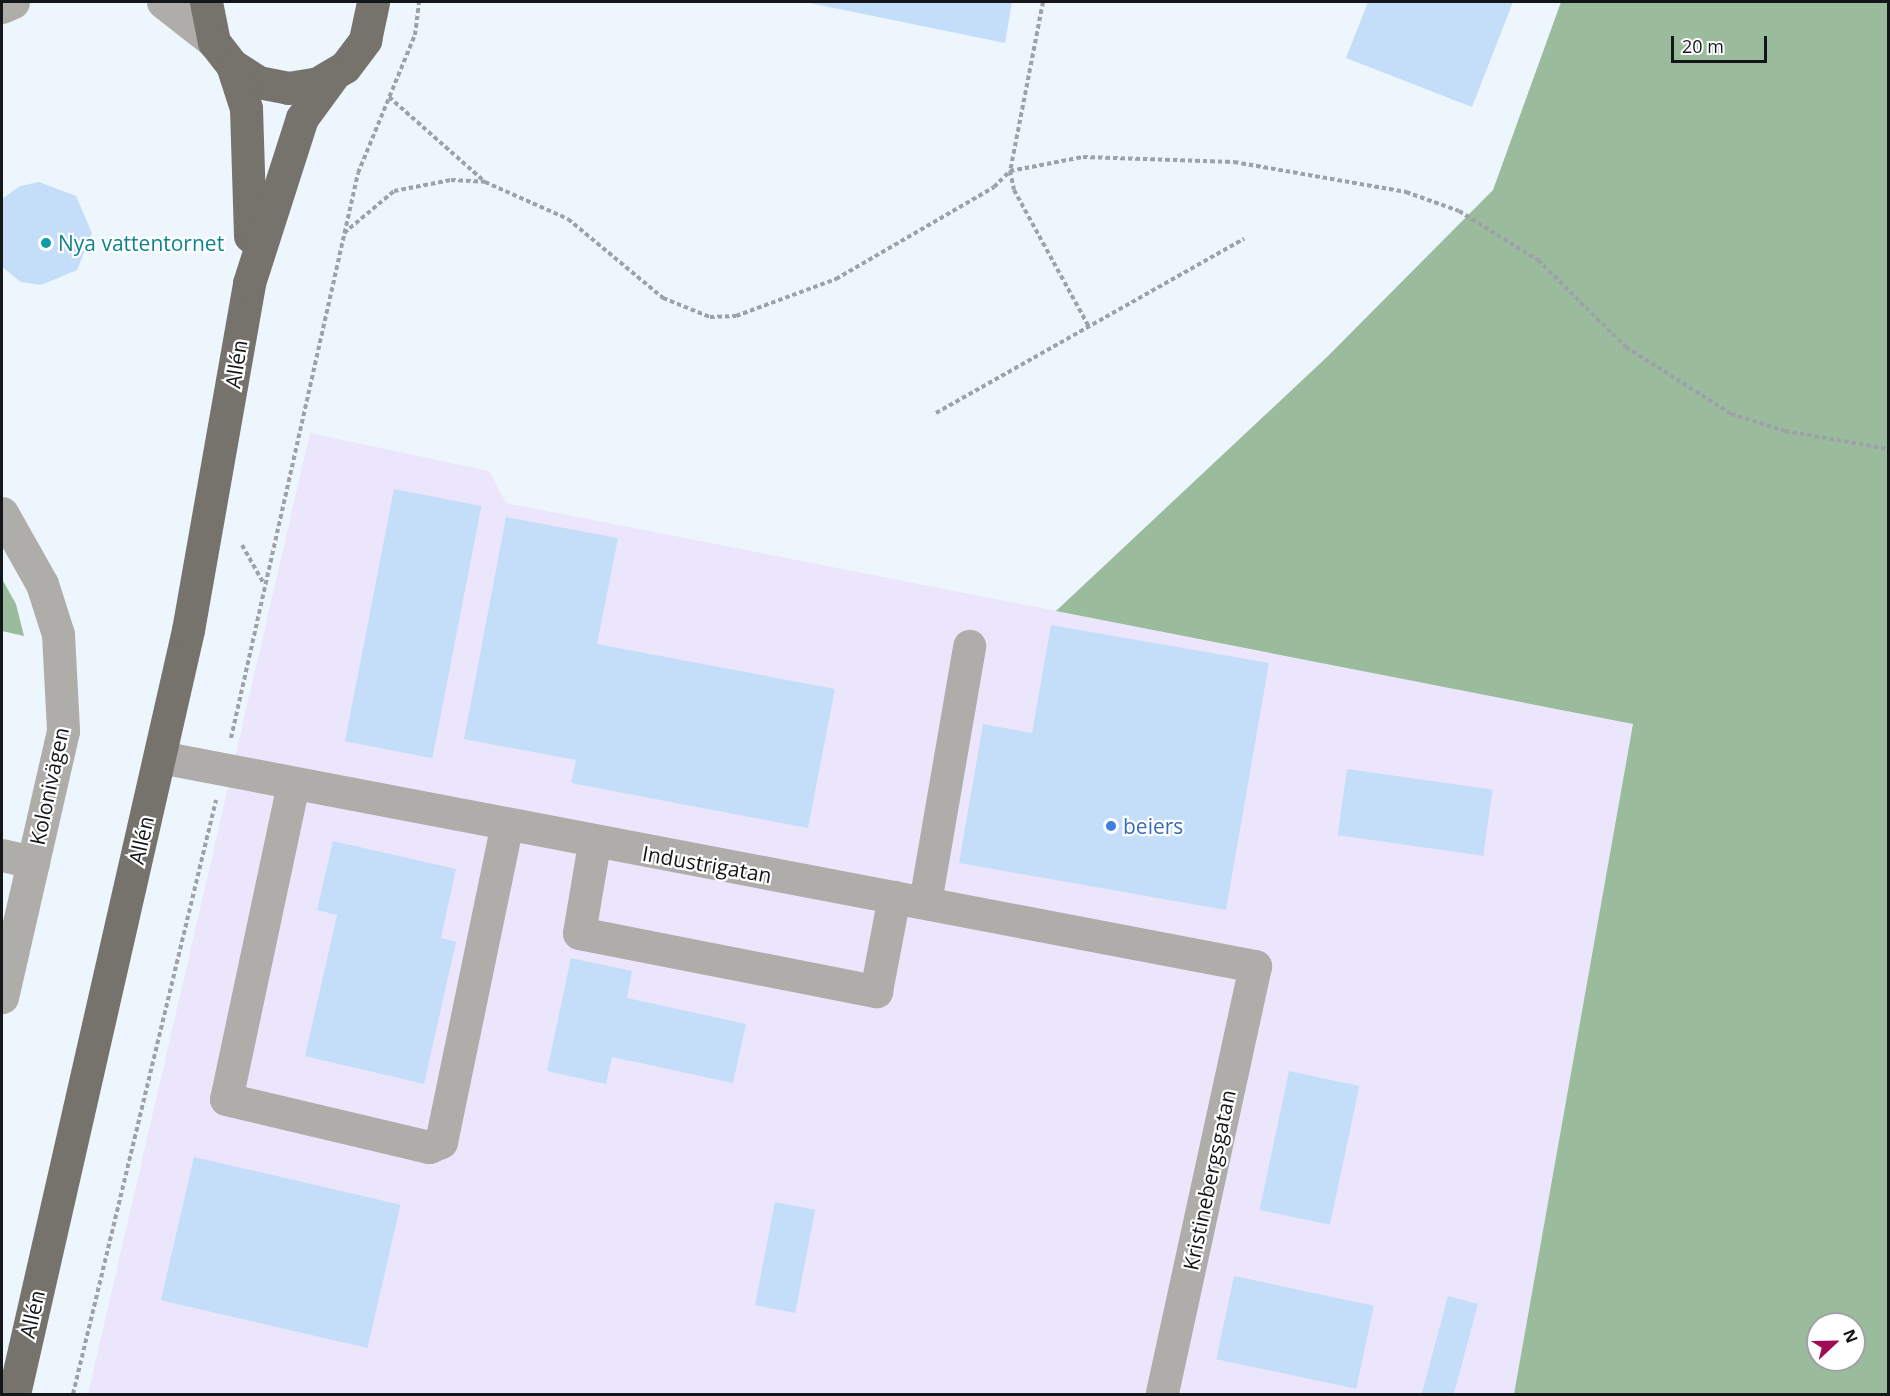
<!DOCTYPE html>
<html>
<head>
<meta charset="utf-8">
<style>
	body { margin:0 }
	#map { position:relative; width:1890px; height:1396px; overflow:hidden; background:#edf5fd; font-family:"Open Sans",sans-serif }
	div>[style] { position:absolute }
	.industrial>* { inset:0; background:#ebe6fc }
	.forest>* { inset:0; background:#9abc9c }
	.building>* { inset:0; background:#c4def9; transform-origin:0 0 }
	.path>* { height:4px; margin-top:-2px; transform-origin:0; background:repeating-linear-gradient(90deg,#9ca2a8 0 4.5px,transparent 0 7.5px) }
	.minor>* { height:33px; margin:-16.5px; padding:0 16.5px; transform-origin:16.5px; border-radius:16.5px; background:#afada9 }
	.major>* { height:33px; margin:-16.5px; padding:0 16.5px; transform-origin:16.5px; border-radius:16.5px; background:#76736c }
	.dots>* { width:16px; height:16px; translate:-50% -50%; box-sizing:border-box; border:3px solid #fff; border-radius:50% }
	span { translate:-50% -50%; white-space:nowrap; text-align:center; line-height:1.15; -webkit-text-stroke:4.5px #fff; paint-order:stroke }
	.culture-label { font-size:21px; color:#0d838f }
	.left { translate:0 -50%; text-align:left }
	.street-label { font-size:21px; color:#141719 }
	.shop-label { font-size:21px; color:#366cbe }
	.frame { position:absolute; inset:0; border:3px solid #141719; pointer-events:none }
	.north { position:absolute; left:1806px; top:1312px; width:60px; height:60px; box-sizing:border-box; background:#fff; border:2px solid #a1a2a3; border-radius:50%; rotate:68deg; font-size:16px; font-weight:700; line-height:24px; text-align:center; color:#141719 }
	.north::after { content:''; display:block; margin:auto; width:21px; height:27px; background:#9f0c54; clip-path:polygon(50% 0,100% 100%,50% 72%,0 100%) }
	.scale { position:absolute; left:1671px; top:36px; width:96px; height:27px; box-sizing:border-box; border:3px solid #141719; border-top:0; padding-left:8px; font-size:18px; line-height:21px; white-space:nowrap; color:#141719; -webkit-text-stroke:4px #fff; paint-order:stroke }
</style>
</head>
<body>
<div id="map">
	<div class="industrial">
		<i style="clip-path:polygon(310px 433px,489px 471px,506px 503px,1633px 724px,1514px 1394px,88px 1394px)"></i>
	</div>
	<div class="forest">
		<i style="clip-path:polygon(evenodd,1561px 2px,1888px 2px,1888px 1394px,1514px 1394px,1633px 724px,1056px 611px,1328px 356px,1493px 190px,1561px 2px,1818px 1324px,1854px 1324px,1854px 1360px,1818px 1360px,1818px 1324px)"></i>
		<i style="clip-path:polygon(2px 579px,16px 604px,24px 636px,2px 631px)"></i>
	</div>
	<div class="building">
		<i style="clip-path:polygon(805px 2px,1012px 2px,1005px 43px)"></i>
		<i style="clip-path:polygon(1368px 2px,1513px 2px,1472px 107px,1346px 58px)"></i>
		<i style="clip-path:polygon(39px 182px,76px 196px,92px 233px,77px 270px,41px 285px,21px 282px,2px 267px,2px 199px,20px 186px)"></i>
		<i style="left:394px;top:489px;width:89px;height:257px;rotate:11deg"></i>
		<i style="clip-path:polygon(506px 517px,618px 538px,597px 644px,835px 689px,808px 828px,571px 783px,576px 760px,464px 739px)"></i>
		<i style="clip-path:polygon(1051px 625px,1269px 663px,1226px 910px,959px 863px,983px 724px,1032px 733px)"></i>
		<i style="left:1347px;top:769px;width:147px;height:67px;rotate:8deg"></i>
		<i style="clip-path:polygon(333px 841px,456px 869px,441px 938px,456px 942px,424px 1084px,305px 1056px,337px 915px,317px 910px)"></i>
		<i style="clip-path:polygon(571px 958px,632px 971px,627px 998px,746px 1024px,733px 1083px,612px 1057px,606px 1084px,547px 1071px)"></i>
		<i style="left:1289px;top:1071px;width:72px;height:142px;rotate:12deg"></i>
		<i style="left:194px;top:1157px;width:212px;height:147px;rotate:13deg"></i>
		<i style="left:775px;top:1202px;width:41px;height:105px;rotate:11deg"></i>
		<i style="left:1234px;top:1276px;width:143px;height:85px;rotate:12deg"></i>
		<i style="left:1448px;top:1296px;width:31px;height:101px;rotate:15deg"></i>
	</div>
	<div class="path">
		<i style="left:1043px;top:2px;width:172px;rotate:101deg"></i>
		<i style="left:1010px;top:171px;width:19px;rotate:78deg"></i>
		<i style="left:1014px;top:190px;width:156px;rotate:61.3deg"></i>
		<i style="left:389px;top:97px;width:128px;rotate:41.5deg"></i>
		<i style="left:485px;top:182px;width:91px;rotate:24deg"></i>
		<i style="left:568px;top:219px;width:124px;rotate:39.7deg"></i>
		<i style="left:663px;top:298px;width:51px;rotate:22deg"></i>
		<i style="left:710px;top:317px;width:26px;rotate:-2deg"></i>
		<i style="left:736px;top:316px;width:107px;rotate:-20.3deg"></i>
		<i style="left:836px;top:279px;width:183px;rotate:-30.2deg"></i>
		<i style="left:994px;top:187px;width:23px;rotate:-45deg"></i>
		<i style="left:1010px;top:171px;width:74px;rotate:-10.9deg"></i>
		<i style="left:1083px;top:157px;width:151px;rotate:1.9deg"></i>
		<i style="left:1234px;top:162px;width:175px;rotate:9.9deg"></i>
		<i style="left:1406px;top:192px;width:56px;rotate:19.7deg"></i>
		<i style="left:1459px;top:211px;width:93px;rotate:31.8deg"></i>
		<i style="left:1538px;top:260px;width:124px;rotate:44.7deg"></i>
		<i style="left:1626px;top:347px;width:125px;rotate:32.5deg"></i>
		<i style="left:1731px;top:414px;width:57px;rotate:17.5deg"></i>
		<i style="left:1785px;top:431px;width:105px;rotate:9.9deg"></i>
		<i style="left:344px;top:233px;width:65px;rotate:-40deg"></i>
		<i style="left:394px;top:191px;width:58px;rotate:-10.9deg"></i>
		<i style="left:451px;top:180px;width:34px;rotate:3deg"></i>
		<i style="left:936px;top:413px;width:354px;rotate:-29.5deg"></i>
		<i style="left:242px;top:545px;width:45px;rotate:60.6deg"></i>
		<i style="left:231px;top:738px;width:579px;rotate:-77.33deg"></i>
		<i style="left:358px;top:173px;width:149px;rotate:-67.6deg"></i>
		<i style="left:415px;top:35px;width:33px;rotate:-83deg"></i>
		<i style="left:73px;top:1394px;width:611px;rotate:-76.46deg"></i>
	</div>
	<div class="minor">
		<i style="left:163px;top:2px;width:65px;rotate:38.1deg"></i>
		<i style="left:2px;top:7px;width:12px;rotate:-24deg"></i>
		<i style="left:2px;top:513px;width:81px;rotate:60.6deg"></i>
		<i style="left:42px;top:584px;width:52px;rotate:72.3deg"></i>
		<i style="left:58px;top:634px;width:97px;rotate:87deg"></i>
		<i style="left:63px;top:731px;width:273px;rotate:102.9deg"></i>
		<i style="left:160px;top:757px;width:1115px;rotate:10.81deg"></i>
		<i style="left:1255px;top:966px;width:438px;rotate:102.3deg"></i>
		<i style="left:293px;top:784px;width:322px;rotate:102deg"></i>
		<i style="left:226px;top:1099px;width:209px;rotate:13.3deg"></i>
		<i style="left:429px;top:1147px;width:13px;rotate:-23deg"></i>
		<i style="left:441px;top:1142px;width:322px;rotate:-78.3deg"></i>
		<i style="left:594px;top:844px;width:90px;rotate:99.6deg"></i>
		<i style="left:579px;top:933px;width:303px;rotate:11.1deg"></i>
		<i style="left:876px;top:991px;width:96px;rotate:-79.2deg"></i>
		<i style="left:2px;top:855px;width:32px;rotate:13deg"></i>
		<i style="left:925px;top:902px;width:260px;rotate:-80.2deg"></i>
	</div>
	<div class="major">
		<i style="left:206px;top:2px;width:41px;rotate:78.7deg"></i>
		<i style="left:214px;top:42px;width:29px;rotate:52deg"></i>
		<i style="left:232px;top:65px;width:31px;rotate:33deg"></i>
		<i style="left:258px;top:82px;width:31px;rotate:11deg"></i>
		<i style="left:288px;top:88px;width:30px;rotate:-9deg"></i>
		<i style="left:318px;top:83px;width:31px;rotate:-31deg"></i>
		<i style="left:345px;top:67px;width:34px;rotate:-53deg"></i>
		<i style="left:365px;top:40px;width:39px;rotate:-78deg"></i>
		<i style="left:232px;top:65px;width:45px;rotate:72deg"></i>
		<i style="left:246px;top:108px;width:128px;rotate:88.2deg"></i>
		<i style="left:14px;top:1394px;width:784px;rotate:-77.17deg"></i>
		<i style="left:188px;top:630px;width:352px;rotate:-80deg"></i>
		<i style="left:249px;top:283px;width:173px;rotate:-72.2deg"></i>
		<i style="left:302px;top:118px;width:51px;rotate:-53.8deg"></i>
	</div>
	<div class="dots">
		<i style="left:46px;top:243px;background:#0f9aa8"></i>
		<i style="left:1111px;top:826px;background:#3f7fe0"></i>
	</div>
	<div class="culture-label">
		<span class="left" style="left:58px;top:243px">Nya vattentornet</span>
	</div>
	<div class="street-label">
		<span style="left:236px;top:364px;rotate:-81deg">Allén</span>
		<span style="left:49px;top:786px;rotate:-78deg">Kolonivägen</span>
		<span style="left:141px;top:840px;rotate:-77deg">Allén</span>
		<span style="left:707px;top:864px;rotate:10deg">Industrigatan</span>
		<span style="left:1209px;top:1180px;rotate:-78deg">Kristinebergsgatan</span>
		<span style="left:32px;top:1314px;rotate:-77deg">Allén</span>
	</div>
	<div class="shop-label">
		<span class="left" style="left:1123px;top:826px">beiers</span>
	</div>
	<div class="frame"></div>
	<div class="north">N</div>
	<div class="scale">20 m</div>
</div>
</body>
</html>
